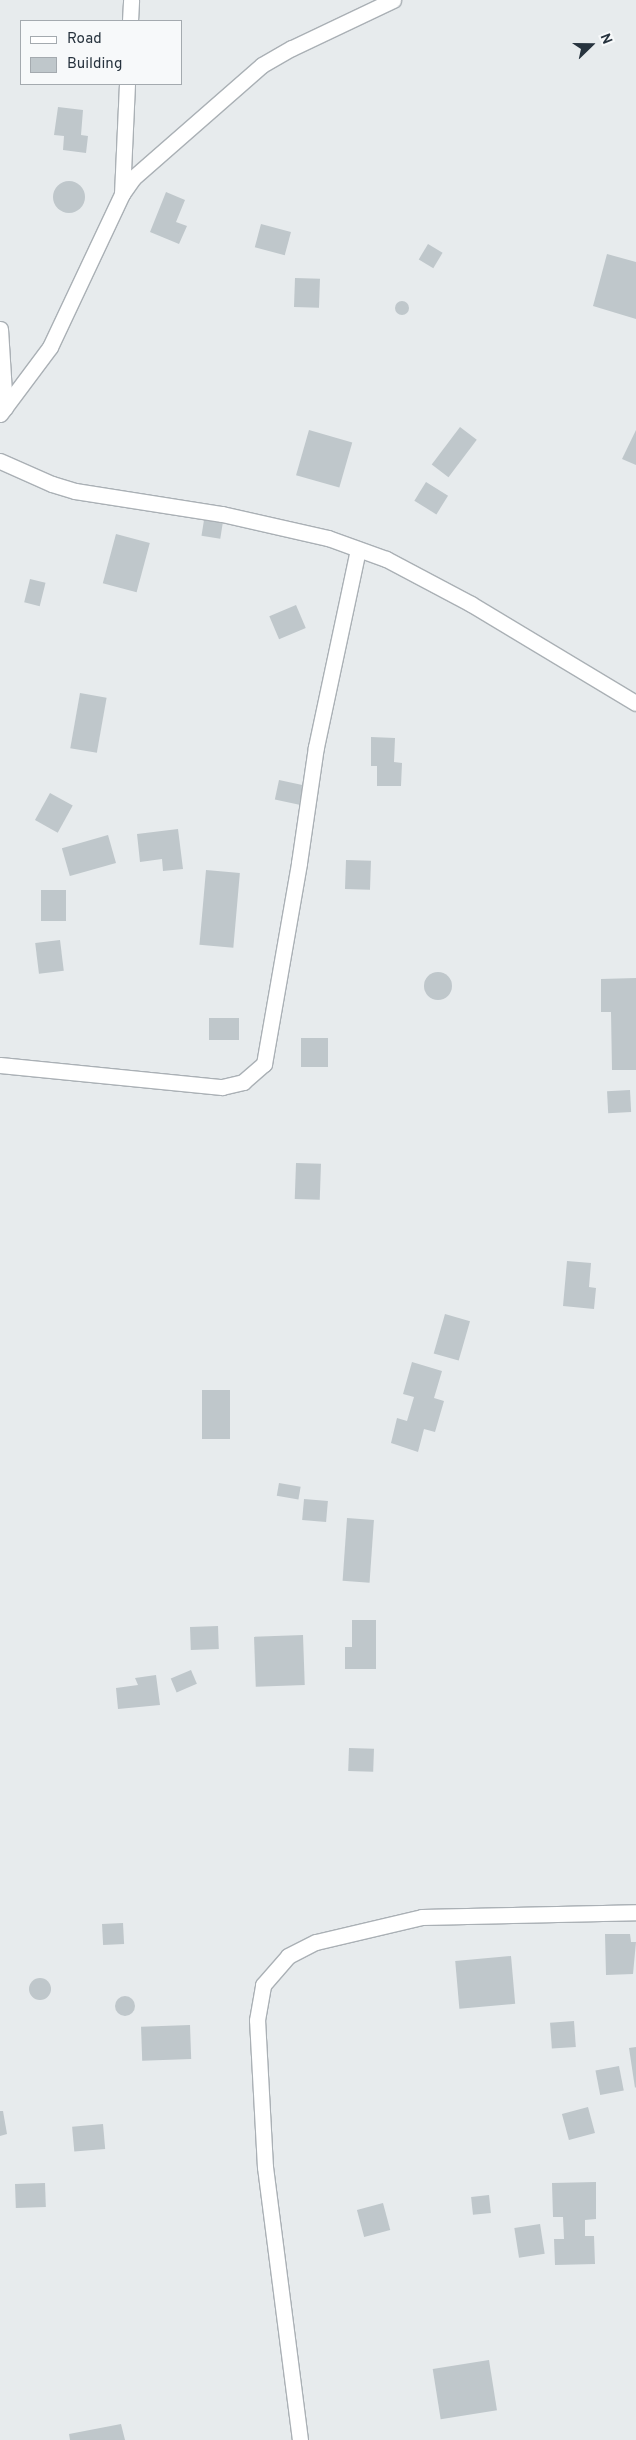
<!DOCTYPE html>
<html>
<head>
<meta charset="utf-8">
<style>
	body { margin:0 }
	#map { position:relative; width:636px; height:2440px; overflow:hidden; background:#e7ebed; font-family:Overpass,sans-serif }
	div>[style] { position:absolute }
	.building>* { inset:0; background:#bfc7cb; transform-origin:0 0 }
	.round { border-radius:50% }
	.roads { filter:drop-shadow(1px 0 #aab0b5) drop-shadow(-1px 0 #aab0b5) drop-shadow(0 1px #aab0b5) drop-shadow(0 -1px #aab0b5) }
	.minor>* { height:15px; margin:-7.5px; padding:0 7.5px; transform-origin:7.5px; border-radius:7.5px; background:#fff }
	span { translate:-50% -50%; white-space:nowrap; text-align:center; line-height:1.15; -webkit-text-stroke:5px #f7f9fa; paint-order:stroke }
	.legend { position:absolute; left:20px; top:20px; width:162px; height:65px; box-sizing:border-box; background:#f7f9fa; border:1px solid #a4aaaf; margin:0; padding:6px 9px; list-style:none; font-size:15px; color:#27333e }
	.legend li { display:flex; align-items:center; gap:10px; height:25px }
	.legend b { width:25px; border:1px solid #a4aaaf }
	.north { position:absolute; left:566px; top:20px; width:50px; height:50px; -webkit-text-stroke:4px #f7f9fa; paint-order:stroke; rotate:68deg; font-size:14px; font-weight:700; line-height:20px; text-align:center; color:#27333e }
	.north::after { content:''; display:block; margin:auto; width:18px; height:22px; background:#27333e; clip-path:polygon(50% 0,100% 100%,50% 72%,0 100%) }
</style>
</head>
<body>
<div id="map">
	<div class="building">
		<i style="clip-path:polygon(58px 107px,83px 110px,81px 135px,88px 136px,86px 153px,63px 150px,64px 136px,54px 135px)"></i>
		<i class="round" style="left:53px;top:181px;width:32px;height:32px"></i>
		<i style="clip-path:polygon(166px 192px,185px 200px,176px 222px,187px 226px,179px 244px,150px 232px)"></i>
		<i style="left:261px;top:224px;width:31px;height:24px;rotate:15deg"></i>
		<i style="left:428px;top:244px;width:17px;height:18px;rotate:31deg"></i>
		<i style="clip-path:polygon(607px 254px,636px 262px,636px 319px,593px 306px)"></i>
		<i style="left:295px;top:278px;width:25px;height:29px;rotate:2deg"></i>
		<i class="round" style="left:395px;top:301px;width:14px;height:14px"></i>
		<i style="left:460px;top:427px;width:21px;height:47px;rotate:37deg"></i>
		<i style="left:309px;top:430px;width:45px;height:47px;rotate:16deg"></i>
		<i style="clip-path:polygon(636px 430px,636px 465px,622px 459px)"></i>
		<i style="left:426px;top:482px;width:26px;height:22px;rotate:32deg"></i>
		<i style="left:204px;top:520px;width:19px;height:16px;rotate:9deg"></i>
		<i style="left:116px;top:534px;width:35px;height:51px;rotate:15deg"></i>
		<i style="left:30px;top:579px;width:16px;height:24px;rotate:14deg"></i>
		<i style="left:296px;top:605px;width:25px;height:29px;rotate:67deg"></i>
		<i style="left:80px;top:693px;width:27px;height:56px;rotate:10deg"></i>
		<i style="clip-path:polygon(371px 737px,395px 738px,394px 762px,402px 763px,401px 786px,377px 786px,377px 766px,371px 766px)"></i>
		<i style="left:279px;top:780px;width:25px;height:20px;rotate:12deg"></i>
		<i style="left:50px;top:793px;width:26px;height:31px;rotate:29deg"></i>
		<i style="clip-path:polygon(178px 829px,183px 869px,163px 871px,162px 859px,140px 862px,137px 834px)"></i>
		<i style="left:108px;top:835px;width:29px;height:48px;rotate:74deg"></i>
		<i style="left:346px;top:860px;width:25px;height:29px;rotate:2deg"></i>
		<i style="left:206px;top:870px;width:34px;height:75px;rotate:5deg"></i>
		<i style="left:41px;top:890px;width:25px;height:31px"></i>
		<i style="left:60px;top:940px;width:31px;height:25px;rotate:83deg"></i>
		<i class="round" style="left:424px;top:972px;width:28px;height:28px"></i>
		<i style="clip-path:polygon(636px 978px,636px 1070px,612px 1070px,611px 1012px,601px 1012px,601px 979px)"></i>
		<i style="left:209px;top:1018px;width:30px;height:22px"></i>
		<i style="left:301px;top:1038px;width:27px;height:29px"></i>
		<i style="left:630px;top:1090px;width:22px;height:23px;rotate:87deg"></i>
		<i style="left:296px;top:1163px;width:25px;height:36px;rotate:2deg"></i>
		<i style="clip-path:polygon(567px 1261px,591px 1263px,589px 1287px,596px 1288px,594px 1309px,563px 1306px)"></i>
		<i style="left:445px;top:1314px;width:26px;height:41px;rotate:16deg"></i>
		<i style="clip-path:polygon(412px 1362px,442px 1371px,434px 1398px,444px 1401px,435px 1432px,424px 1429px,418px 1452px,391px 1443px,397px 1418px,407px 1421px,414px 1397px,403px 1394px)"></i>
		<i style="left:202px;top:1390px;width:28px;height:49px"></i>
		<i style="left:279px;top:1483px;width:22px;height:13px;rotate:10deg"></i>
		<i style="left:304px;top:1499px;width:24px;height:21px;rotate:5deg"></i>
		<i style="left:347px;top:1518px;width:27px;height:63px;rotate:4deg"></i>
		<i style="clip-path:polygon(352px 1620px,376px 1620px,376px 1669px,345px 1669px,345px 1647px,352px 1647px)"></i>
		<i style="left:218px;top:1626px;width:23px;height:28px;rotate:88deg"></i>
		<i style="left:303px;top:1635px;width:50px;height:49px;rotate:88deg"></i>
		<i style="left:191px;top:1670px;width:15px;height:22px;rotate:67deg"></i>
		<i style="clip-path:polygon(156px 1675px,160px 1705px,118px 1709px,116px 1688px,138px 1685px,135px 1678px)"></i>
		<i style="left:349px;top:1748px;width:25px;height:23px;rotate:2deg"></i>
		<i style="left:123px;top:1923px;width:21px;height:21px;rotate:87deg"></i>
		<i style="clip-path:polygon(605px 1934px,630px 1934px,631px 1942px,636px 1942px,633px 1974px,606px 1975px)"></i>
		<i style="left:511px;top:1956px;width:48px;height:56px;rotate:85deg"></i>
		<i class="round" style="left:29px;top:1978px;width:22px;height:22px"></i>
		<i class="round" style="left:115px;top:1996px;width:20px;height:20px"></i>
		<i style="left:574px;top:2021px;width:26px;height:24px;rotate:86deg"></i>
		<i style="left:190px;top:2025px;width:34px;height:49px;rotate:88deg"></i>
		<i style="clip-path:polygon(636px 2047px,636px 2087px,635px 2088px,629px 2048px)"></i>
		<i style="left:619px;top:2066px;width:25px;height:24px;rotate:79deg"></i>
		<i style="left:588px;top:2107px;width:27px;height:27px;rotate:75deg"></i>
		<i style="clip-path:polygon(0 2111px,3px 2111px,7px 2134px,0 2136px)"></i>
		<i style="left:103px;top:2124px;width:25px;height:31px;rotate:85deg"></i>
		<i style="clip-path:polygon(596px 2182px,596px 2219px,585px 2220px,585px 2236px,594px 2236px,595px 2264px,555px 2265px,554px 2239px,564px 2239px,563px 2217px,553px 2217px,552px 2183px)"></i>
		<i style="left:45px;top:2183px;width:24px;height:30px;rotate:88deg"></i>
		<i style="left:489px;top:2195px;width:18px;height:18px;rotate:84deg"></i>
		<i style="left:383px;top:2203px;width:28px;height:27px;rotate:75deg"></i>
		<i style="left:540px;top:2224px;width:30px;height:26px;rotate:81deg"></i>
		<i style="left:489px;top:2360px;width:51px;height:57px;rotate:81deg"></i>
		<i style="clip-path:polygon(121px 2424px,125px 2440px,70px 2440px,69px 2434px)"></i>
	</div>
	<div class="roads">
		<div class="minor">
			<i style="left:130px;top:21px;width:21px;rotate:-87deg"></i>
			<i style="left:122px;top:194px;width:110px;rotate:-87.4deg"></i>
			<i style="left:0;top:329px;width:79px;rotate:86.4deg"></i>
			<i style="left:0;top:414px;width:84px;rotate:-53.3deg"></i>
			<i style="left:50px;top:347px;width:169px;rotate:-64.8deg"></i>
			<i style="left:122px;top:194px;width:19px;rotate:-55deg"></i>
			<i style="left:133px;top:178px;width:171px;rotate:-41.2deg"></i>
			<i style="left:262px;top:65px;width:34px;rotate:-30deg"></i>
			<i style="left:292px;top:48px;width:112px;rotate:-25.4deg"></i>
			<i style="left:0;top:461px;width:57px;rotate:23.9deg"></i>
			<i style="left:52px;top:484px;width:24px;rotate:17deg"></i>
			<i style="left:75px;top:491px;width:149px;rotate:8.9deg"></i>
			<i style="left:222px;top:514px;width:109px;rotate:12.8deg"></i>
			<i style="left:328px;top:538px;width:62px;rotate:19.9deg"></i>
			<i style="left:386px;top:559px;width:96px;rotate:27.9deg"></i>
			<i style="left:471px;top:604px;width:192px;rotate:31deg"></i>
			<i style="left:0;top:1065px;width:223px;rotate:5.7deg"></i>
			<i style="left:222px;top:1087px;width:22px;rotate:-13deg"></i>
			<i style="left:243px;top:1082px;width:28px;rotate:-41deg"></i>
			<i style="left:264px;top:1064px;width:204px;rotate:-80.1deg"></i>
			<i style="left:299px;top:863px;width:117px;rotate:-81.7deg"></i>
			<i style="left:316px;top:747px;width:202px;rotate:-78deg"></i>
			<i style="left:300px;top:2440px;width:275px;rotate:-97.3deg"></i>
			<i style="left:265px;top:2167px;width:147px;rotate:-93.1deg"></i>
			<i style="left:257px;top:2020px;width:36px;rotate:-80deg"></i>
			<i style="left:263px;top:1985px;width:38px;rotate:-49deg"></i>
			<i style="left:288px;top:1956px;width:31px;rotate:-27deg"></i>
			<i style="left:316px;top:1942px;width:109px;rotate:-13.3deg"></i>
			<i style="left:422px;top:1917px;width:214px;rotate:-1.3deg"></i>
		</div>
	</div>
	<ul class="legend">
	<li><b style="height:6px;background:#fff"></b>Road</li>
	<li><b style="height:14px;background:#bfc7cb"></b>Building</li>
	</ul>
	<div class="north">N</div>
</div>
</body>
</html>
